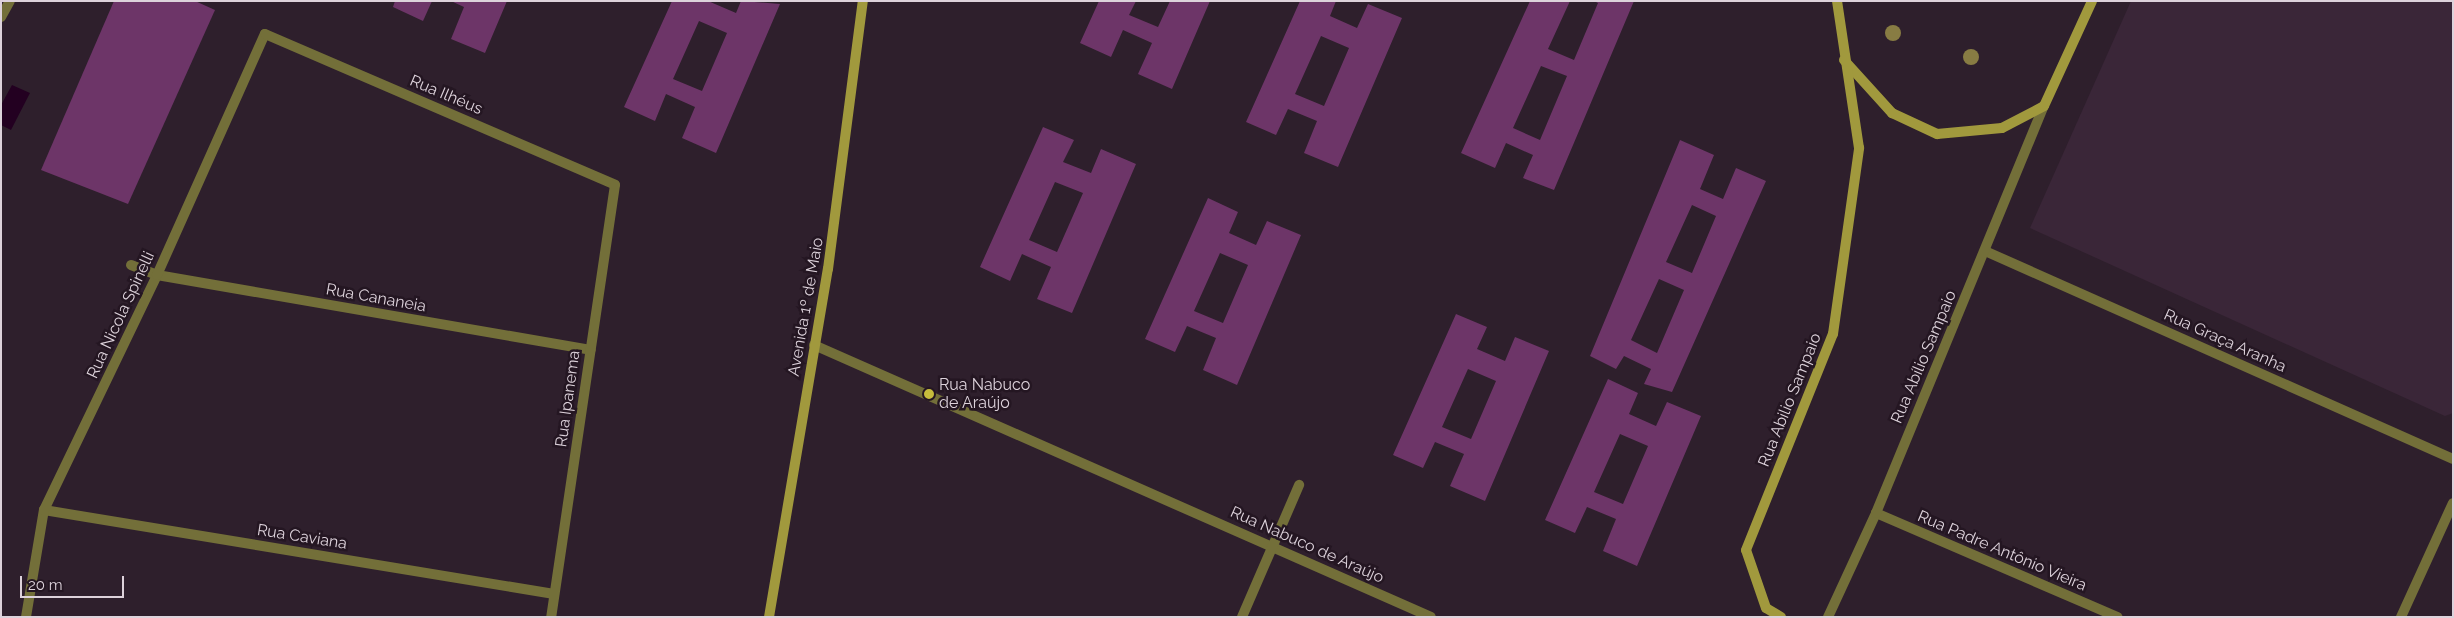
<!DOCTYPE html>
<html>
<head>
<meta charset="utf-8">
<style>
	body { margin:0 }
	#map { position:relative; width:2454px; height:618px; overflow:hidden; background:#2e1f2c; font-family:Raleway,sans-serif }
	div>[style] { position:absolute }
	.built>* { inset:0; background:#3a2638 }
	.water>* { inset:0; background:#230021 }
	.building>* { inset:0; background:#6d3568 }
	.lane>* { height:10px; margin:-5px; padding:0 5px; transform-origin:5px; border-radius:5px; background:#736f39 }
	.street>* { height:10px; margin:-5px; padding:0 5px; transform-origin:5px; border-radius:5px; background:#736f39 }
	.secondary>* { height:10px; margin:-5px; padding:0 5px; transform-origin:5px; border-radius:5px; background:#a1993d }
	.trees>* { width:16px; height:16px; margin:-8px; border-radius:50%; background:#887c43 }
	.dots>* { width:14px; height:14px; translate:-50% -50%; box-sizing:border-box; border:2px solid #241622; border-radius:50% }
	span { translate:-50% -50%; white-space:nowrap; text-align:center; line-height:1.15; -webkit-text-stroke:5px #241622; paint-order:stroke }
	.street-label { font-size:16px; color:#ddd2db }
	.poi-label { font-size:16px; color:#ddd2db }
	.left { translate:0 -50%; text-align:left }
	.frame { position:absolute; inset:0; border:2px solid #ddd2db; pointer-events:none }
	.scale { position:absolute; left:20px; top:576px; width:104px; height:22px; box-sizing:border-box; border:2px solid #ddd2db; border-top:0; padding-left:6px; font-size:15px; line-height:18px; white-space:nowrap; color:#ddd2db; -webkit-text-stroke:4px #241622; paint-order:stroke }
</style>
</head>
<body>
<div id="map">
	<div class="built">
		<i style="clip-path:polygon(2131px 1px,2453px 1px,2453px 413px,2445px 416px,2030px 228px)"></i>
	</div>
	<div class="water">
		<i style="clip-path:polygon(12px 85px,30px 93px,11px 130px,1px 125px,1px 105px)"></i>
	</div>
	<div class="building">
		<i style="clip-path:polygon(114px 1px,195px 1px,215px 10px,128px 204px,41px 170px)"></i>
		<i style="clip-path:polygon(395px 1px,432px 1px,423px 21px,393px 7px)"></i>
		<i style="clip-path:polygon(451px 1px,507px 1px,485px 53px,451px 39px,464px 7px)"></i>
		<i style="clip-path:polygon(evenodd,672px 1px,708px 1px,736px 13px,741px 1px,780px 4px,716px 153px,682px 138px,695px 107px,666px 94px,655px 121px,624px 107px,672px 1px,699px 21px,727px 33px,702px 91px,673px 79px,699px 21px)"></i>
		<i style="clip-path:polygon(1099px 1px,1136px 1px,1129px 15px,1158px 27px,1170px 1px,1210px 1px,1172px 89px,1138px 74px,1152px 43px,1123px 30px,1111px 57px,1080px 43px)"></i>
		<i style="clip-path:polygon(evenodd,1300px 1px,1336px 1px,1330px 16px,1357px 28px,1368px 4px,1402px 18px,1338px 167px,1304px 153px,1317px 121px,1288px 109px,1276px 135px,1246px 122px,1300px 1px,1321px 36px,1349px 48px,1324px 106px,1295px 94px,1321px 36px)"></i>
		<i style="clip-path:polygon(evenodd,1530px 1px,1570px 1px,1548px 49px,1574px 60px,1598px 3px,1594px 1px,1634px 1px,1554px 190px,1523px 178px,1533px 155px,1506px 143px,1495px 168px,1461px 153px,1530px 1px,1541px 66px,1567px 76px,1540px 140px,1513px 128px,1541px 66px)"></i>
		<i style="clip-path:polygon(evenodd,1043px 127px,1074px 140px,1063px 162px,1091px 173px,1101px 149px,1136px 164px,1072px 313px,1037px 299px,1051px 267px,1022px 254px,1010px 281px,980px 267px,1043px 127px,1055px 182px,1083px 193px,1057px 252px,1029px 240px,1055px 182px)"></i>
		<i style="clip-path:polygon(evenodd,1680px 140px,1714px 155px,1700px 189px,1723px 199px,1736px 168px,1766px 181px,1672px 392px,1644px 384px,1651px 369px,1624px 356px,1616px 369px,1590px 356px,1680px 140px,1692px 205px,1716px 216px,1692px 273px,1666px 262px,1692px 205px,1680px 140px,1659px 279px,1684px 290px,1657px 353px,1631px 340px,1659px 279px)"></i>
		<i style="clip-path:polygon(evenodd,1208px 198px,1238px 212px,1229px 233px,1256px 245px,1267px 221px,1301px 235px,1237px 385px,1203px 370px,1216px 338px,1187px 326px,1175px 352px,1145px 339px,1208px 198px,1220px 253px,1248px 265px,1223px 323px,1194px 311px,1220px 253px)"></i>
		<i style="clip-path:polygon(evenodd,1456px 314px,1487px 327px,1477px 349px,1505px 361px,1515px 337px,1549px 351px,1485px 501px,1450px 486px,1464px 454px,1435px 442px,1423px 468px,1393px 455px,1456px 314px,1468px 369px,1496px 381px,1471px 439px,1442px 427px,1468px 369px)"></i>
		<i style="clip-path:polygon(evenodd,1608px 379px,1638px 393px,1629px 414px,1656px 426px,1667px 402px,1701px 416px,1637px 566px,1603px 551px,1616px 519px,1587px 507px,1575px 533px,1545px 520px,1608px 379px,1620px 434px,1648px 446px,1623px 504px,1594px 492px,1620px 434px)"></i>
	</div>
	<div class="lane">
		<i style="left:131px;top:265px;width:28px;rotate:21deg"></i>
	</div>
	<div class="street">
		<i style="left:1px;top:17px;width:18px;rotate:-61deg"></i>
		<i style="left:1985px;top:251px;width:512px;rotate:23.96deg"></i>
		<i style="left:157px;top:275px;width:440px;rotate:9.8deg"></i>
		<i style="left:814px;top:345px;width:674px;rotate:23.79deg"></i>
		<i style="left:44px;top:510px;width:517px;rotate:9.35deg"></i>
		<i style="left:1876px;top:513px;width:263px;rotate:23.3deg"></i>
		<i style="left:26px;top:617px;width:109px;rotate:-80.5deg"></i>
		<i style="left:44px;top:510px;width:261px;rotate:-64.3deg"></i>
		<i style="left:157px;top:275px;width:264px;rotate:-65.9deg"></i>
		<i style="left:265px;top:34px;width:381px;rotate:23.3deg"></i>
		<i style="left:615px;top:185px;width:437px;rotate:98.4deg"></i>
		<i style="left:1242px;top:617px;width:144px;rotate:-66.6deg"></i>
		<i style="left:1828px;top:617px;width:115px;rotate:-65.2deg"></i>
		<i style="left:1876px;top:513px;width:440px;rotate:-67.6deg"></i>
		<i style="left:2401px;top:617px;width:125px;rotate:-65.5deg"></i>
	</div>
	<div class="secondary">
		<i style="left:1844px;top:60px;width:72px;rotate:47.8deg"></i>
		<i style="left:1892px;top:113px;width:50px;rotate:25deg"></i>
		<i style="left:1937px;top:134px;width:65px;rotate:-5.3deg"></i>
		<i style="left:2002px;top:128px;width:47px;rotate:-27.6deg"></i>
		<i style="left:2044px;top:106px;width:115px;rotate:-65.4deg"></i>
		<i style="left:769px;top:617px;width:353px;rotate:-80.4deg"></i>
		<i style="left:828px;top:269px;width:270px;rotate:-82.6deg"></i>
		<i style="left:1781px;top:617px;width:17px;rotate:-149deg"></i>
		<i style="left:1766px;top:608px;width:61px;rotate:-109deg"></i>
		<i style="left:1746px;top:550px;width:233px;rotate:-68.1deg"></i>
		<i style="left:1833px;top:334px;width:188px;rotate:-82deg"></i>
		<i style="left:1859px;top:148px;width:149px;rotate:-98.5deg"></i>
	</div>
	<div class="trees">
		<i style="left:1893px;top:33px"></i>
		<i style="left:1971px;top:57px"></i>
	</div>
	<div class="dots">
		<i style="left:929px;top:394px;background:#c6bc3c"></i>
	</div>
	<div class="street-label">
		<span style="left:446px;top:95px;rotate:23deg">Rua Ilhéus</span>
		<span style="left:376px;top:298px;rotate:10deg">Rua Cananeia</span>
		<span style="left:806px;top:307px;rotate:-80deg">Avenida 1º de Maio</span>
		<span style="left:121px;top:315px;rotate:-65deg">Rua Nicola Spinelli</span>
		<span style="left:2225px;top:341px;rotate:24deg">Rua Graça Aranha</span>
		<span style="left:1924px;top:357px;rotate:-67deg">Rua Abílio Sampaio</span>
		<span style="left:568px;top:399px;rotate:-82deg">Rua Ipanema</span>
		<span style="left:1790px;top:400px;rotate:-68deg">Rua Abilio Sampaio</span>
		<span style="left:302px;top:537px;rotate:9deg">Rua Caviana</span>
		<span style="left:1307px;top:545px;rotate:24deg">Rua Nabuco de Araújo</span>
		<span style="left:2002px;top:551px;rotate:23deg">Rua Padre Antônio Vieira</span>
	</div>
	<div class="poi-label">
		<span class="left" style="left:939px;top:394px">Rua Nabuco<br>de Araújo</span>
	</div>
	<div class="frame"></div>
	<div class="scale">20 m</div>
</div>
</body>
</html>
